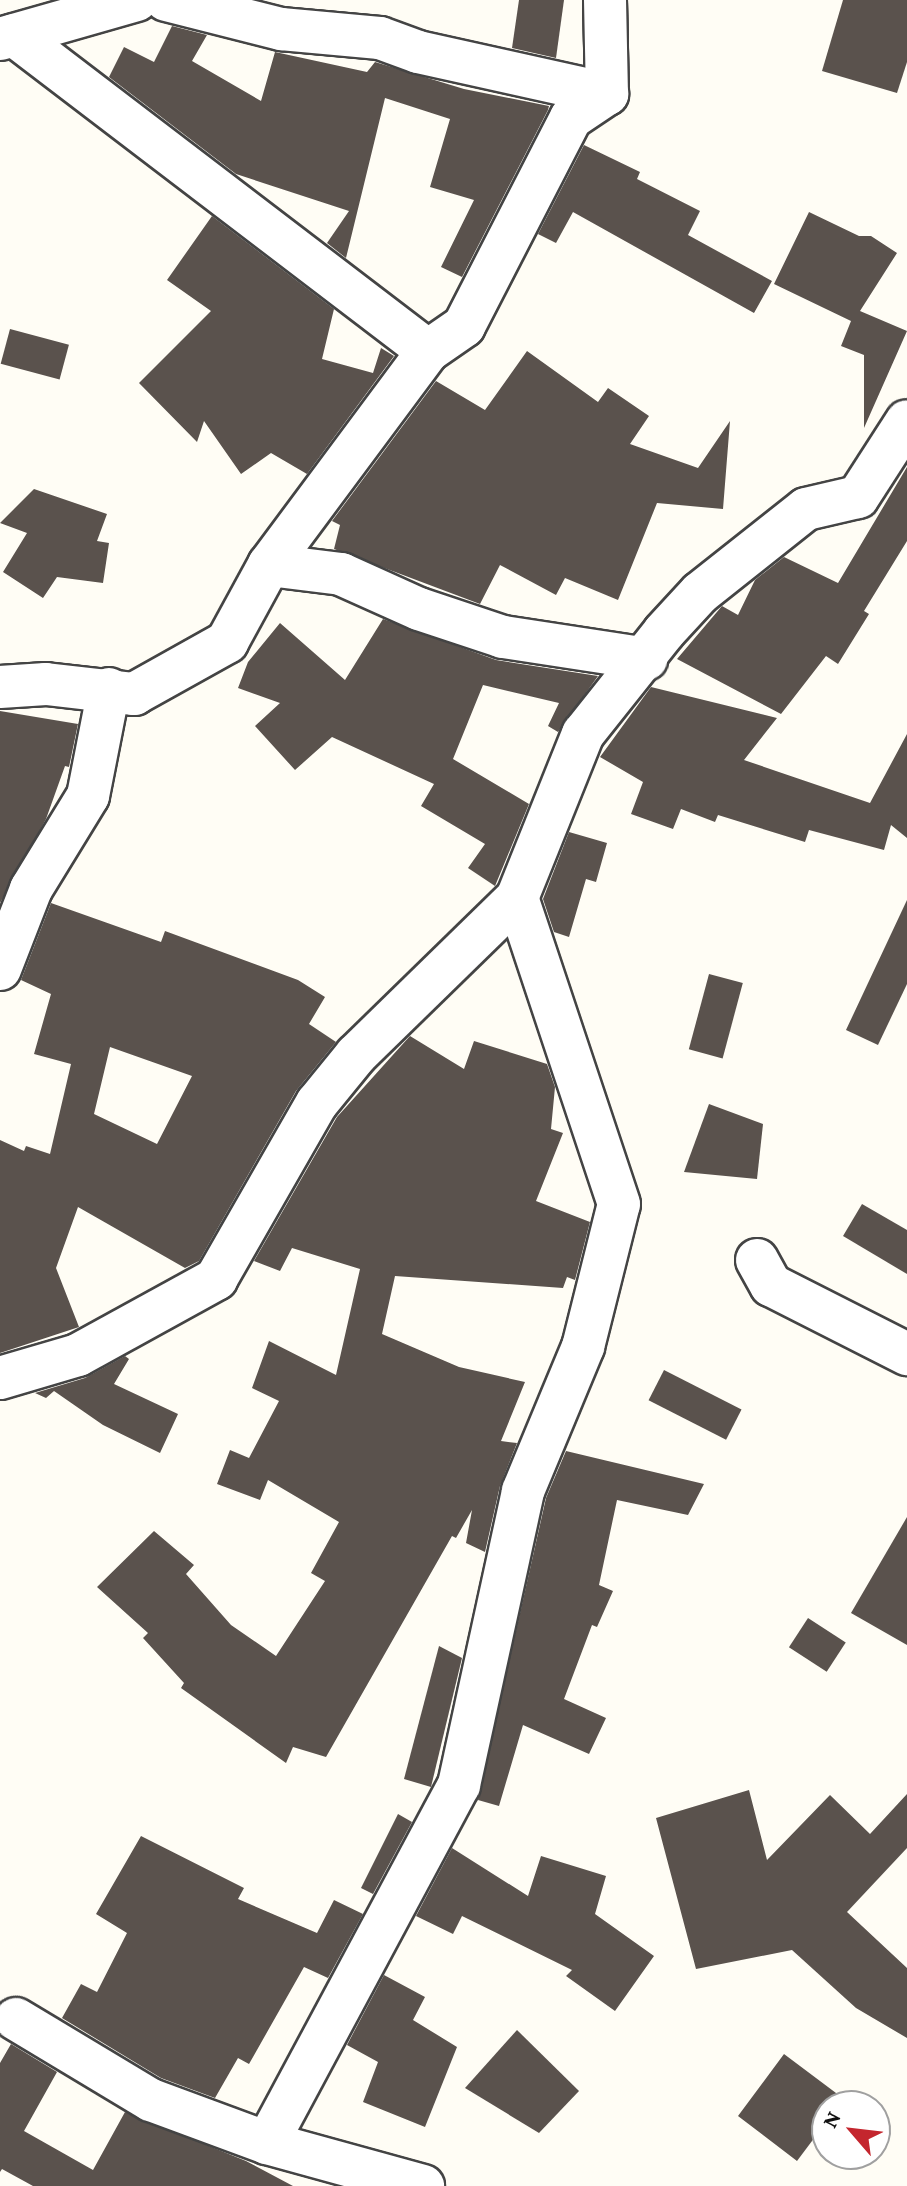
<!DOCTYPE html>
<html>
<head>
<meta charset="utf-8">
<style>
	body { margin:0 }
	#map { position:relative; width:907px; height:2186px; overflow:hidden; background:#fffdf5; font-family:"Crimson Pro",serif }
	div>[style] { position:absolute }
	.building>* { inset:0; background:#5a524d; transform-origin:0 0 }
	.roads { filter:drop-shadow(2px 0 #444) drop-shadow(-2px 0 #444) drop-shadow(0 2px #444) drop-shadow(0 -2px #444) }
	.street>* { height:42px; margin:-21px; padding:0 21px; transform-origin:21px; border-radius:21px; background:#fff }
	span { translate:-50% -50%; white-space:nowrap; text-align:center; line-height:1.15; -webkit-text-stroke:8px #fff; paint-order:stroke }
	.north { position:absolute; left:811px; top:2090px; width:80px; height:80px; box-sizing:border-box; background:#fff; border:2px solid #a0a0a0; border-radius:50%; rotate:298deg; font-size:22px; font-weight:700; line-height:32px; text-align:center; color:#111 }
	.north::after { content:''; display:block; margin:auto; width:28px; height:36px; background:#c4262e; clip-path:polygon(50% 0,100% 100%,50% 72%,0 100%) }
</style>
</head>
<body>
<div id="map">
	<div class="building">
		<i style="clip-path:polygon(519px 0,564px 0,556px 58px,512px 48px)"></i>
		<i style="clip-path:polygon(843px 0,907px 0,907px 62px,897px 93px,822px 71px)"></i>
		<i style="clip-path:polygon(172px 26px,207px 35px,192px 61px,261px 101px,275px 52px,367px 72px,375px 62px,464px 89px,549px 106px,548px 110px,462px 277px,441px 267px,474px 200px,430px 187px,450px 119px,385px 98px,346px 258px,327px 243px,349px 211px,236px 174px,109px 77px,124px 47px,154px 62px)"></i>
		<i style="clip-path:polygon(584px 145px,640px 172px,637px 179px,700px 211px,688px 235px,772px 281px,754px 313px,573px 212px,556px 243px,538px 234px)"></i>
		<i style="clip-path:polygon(809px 212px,859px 236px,871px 236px,897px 253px,860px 311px,907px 331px,864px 428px,864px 355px,841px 346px,851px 321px,774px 284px)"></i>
		<i style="clip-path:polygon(212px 216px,334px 309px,322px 359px,373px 373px,381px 348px,394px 356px,307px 474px,271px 453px,241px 474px,204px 421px,197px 442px,139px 383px,211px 311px,167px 280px)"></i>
		<i style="left:10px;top:329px;width:61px;height:36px;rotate:15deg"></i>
		<i style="clip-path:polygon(527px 351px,598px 402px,608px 388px,649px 416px,630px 444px,698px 468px,730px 421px,723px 509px,657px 503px,618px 600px,565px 578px,556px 595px,500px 565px,480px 604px,334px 549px,340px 525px,332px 521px,436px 381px,485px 410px)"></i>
		<i style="clip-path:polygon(907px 467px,907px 541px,864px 611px,869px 614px,838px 664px,826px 656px,781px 714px,677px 659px,722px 606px,738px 615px,755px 580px,784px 557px,838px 583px)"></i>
		<i style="clip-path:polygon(34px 489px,107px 514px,97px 541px,109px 543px,103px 583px,57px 577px,43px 598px,3px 572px,27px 533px,0 523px)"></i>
		<i style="clip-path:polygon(383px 619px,496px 660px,598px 676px,558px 732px,548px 726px,559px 703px,483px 685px,453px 759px,529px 804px,495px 886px,468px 868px,485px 844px,421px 806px,434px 784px,332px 737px,295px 770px,255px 726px,280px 703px,238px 688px,248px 662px,280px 623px,345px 680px)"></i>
		<i style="clip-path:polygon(651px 687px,777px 718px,744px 760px,870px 803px,907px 734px,907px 838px,891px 825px,884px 850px,809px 830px,805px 842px,718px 815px,715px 822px,681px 809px,673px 829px,631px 814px,643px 782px,600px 757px)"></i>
		<i style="clip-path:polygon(0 711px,78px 724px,69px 767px,65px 766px,46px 819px,0 903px)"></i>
		<i style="clip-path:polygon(569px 832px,607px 843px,596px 882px,586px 879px,569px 937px,554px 932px,543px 899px)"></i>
		<i style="clip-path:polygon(907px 900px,907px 984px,878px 1045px,846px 1030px)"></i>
		<i style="clip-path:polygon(evenodd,51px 903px,161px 942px,165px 931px,298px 980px,325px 997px,309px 1024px,336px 1042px,296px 1091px,199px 1261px,185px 1268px,78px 1207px,56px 1268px,79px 1327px,0 1353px,0 1140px,24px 1151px,26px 1146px,50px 1154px,71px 1064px,34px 1054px,51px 994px,21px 980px,51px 903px,110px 1047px,192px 1076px,157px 1144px,94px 1114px,110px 1047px)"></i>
		<i style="left:709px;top:974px;width:35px;height:78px;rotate:15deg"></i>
		<i style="clip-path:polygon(410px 1036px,464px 1069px,474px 1041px,547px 1064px,555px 1087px,551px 1129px,563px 1133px,536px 1201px,590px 1222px,575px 1280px,567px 1277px,563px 1288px,395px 1276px,382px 1334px,459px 1367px,525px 1382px,501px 1441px,517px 1443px,500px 1486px,485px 1552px,466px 1543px,472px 1510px,456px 1538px,452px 1536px,326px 1757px,293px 1747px,286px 1763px,181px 1688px,184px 1683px,143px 1638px,148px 1633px,97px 1587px,154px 1531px,194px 1565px,186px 1574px,231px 1625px,276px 1656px,325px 1581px,311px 1573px,339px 1522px,268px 1480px,260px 1500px,217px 1484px,230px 1450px,249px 1458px,279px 1401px,252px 1388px,269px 1341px,336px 1375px,360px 1269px,292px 1248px,280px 1271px,254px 1261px,337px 1117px)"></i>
		<i style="clip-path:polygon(709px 1104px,763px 1124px,757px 1179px,684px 1172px)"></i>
		<i style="clip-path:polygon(862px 1204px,907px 1230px,907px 1274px,843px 1236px)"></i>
		<i style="clip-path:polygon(125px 1356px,129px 1359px,114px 1384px,178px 1414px,160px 1453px,103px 1425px,54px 1391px,46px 1398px,35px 1393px,85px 1378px)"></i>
		<i style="left:664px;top:1370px;width:87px;height:34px;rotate:27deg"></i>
		<i style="clip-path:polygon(566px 1451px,704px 1484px,688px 1515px,617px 1500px,599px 1585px,613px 1591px,597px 1627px,592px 1625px,564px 1699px,606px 1718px,589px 1754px,523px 1725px,499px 1806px,478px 1800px,546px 1498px)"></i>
		<i style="clip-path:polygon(907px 1517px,907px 1645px,851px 1613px)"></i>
		<i style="left:808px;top:1618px;width:45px;height:35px;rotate:33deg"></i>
		<i style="clip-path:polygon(439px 1646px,462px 1658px,431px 1787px,404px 1779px)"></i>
		<i style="clip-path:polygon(749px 1790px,767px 1860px,830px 1795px,870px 1834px,907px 1794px,907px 1848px,847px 1912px,907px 1968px,907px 2038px,856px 2008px,792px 1950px,696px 1969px,656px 1818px)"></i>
		<i style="clip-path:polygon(398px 1814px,412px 1822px,373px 1894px,361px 1888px)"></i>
		<i style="clip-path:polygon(141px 1836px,244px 1888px,238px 1899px,317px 1933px,334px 1900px,363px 1914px,328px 1978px,304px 1967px,249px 2064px,238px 2058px,215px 2098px,161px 2078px,62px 2018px,81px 1984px,97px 1992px,127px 1933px,96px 1914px)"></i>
		<i style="clip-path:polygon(452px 1848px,528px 1896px,541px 1856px,606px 1876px,595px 1914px,654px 1956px,615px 2011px,566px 1976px,572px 1970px,462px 1916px,453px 1934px,416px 1916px)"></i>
		<i style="clip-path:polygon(384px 1975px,425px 1997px,413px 2020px,457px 2047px,425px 2127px,363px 2102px,378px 2062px,347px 2045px)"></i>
		<i style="clip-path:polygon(517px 2030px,579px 2091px,539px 2133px,465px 2088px)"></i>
		<i style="clip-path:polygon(11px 2044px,57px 2072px,24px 2131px,93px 2170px,125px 2112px,246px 2161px,293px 2186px,33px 2186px,2px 2169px,0 2172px,0 2063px)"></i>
		<i style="clip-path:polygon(784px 2054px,844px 2099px,838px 2106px,827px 2106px,827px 2121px,797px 2161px,738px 2116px)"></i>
	</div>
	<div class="roads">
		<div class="street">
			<i style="left:166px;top:0;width:119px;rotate:14.2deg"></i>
			<i style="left:281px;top:29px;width:99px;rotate:5.2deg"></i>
			<i style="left:380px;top:38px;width:40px;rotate:20.2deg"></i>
			<i style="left:418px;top:52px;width:194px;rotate:12.5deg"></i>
			<i style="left:605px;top:0;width:94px;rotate:88.8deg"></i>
			<i style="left:14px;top:35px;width:521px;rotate:37.35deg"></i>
			<i style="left:0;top:39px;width:142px;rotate:-15.9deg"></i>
			<i style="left:269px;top:565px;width:73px;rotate:7.1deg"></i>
			<i style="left:341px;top:574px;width:85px;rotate:24.2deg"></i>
			<i style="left:419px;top:609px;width:89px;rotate:18.4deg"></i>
			<i style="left:503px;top:637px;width:145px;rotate:8.7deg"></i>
			<i style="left:0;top:687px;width:46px;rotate:-3.7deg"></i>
			<i style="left:46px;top:684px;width:89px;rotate:6.5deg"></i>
			<i style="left:134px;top:694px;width:107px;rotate:-29.2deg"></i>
			<i style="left:227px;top:642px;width:88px;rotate:-61.4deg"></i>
			<i style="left:269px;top:565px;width:267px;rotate:-53.4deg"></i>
			<i style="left:428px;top:351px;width:44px;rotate:-34.8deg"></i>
			<i style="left:464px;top:326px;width:234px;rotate:-62.8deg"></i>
			<i style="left:571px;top:118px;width:43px;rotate:-33.7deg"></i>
			<i style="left:0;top:969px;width:86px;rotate:-68.8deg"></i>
			<i style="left:31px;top:889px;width:109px;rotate:-58.5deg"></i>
			<i style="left:88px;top:796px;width:109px;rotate:-78.9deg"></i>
			<i style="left:757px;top:1260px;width:29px;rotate:61deg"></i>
			<i style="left:771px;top:1285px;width:153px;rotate:26.9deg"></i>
			<i style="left:0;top:1378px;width:81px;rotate:-16.4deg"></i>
			<i style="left:78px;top:1355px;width:158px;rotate:-28.8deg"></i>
			<i style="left:216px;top:1279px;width:203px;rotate:-60.2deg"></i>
			<i style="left:317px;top:1103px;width:62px;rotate:-50.9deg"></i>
			<i style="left:356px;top:1055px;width:225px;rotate:-44.3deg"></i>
			<i style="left:517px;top:898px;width:177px;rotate:-68.1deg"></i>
			<i style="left:583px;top:734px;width:130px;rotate:-51.5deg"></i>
			<i style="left:664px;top:632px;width:53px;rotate:-47.3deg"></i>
			<i style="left:700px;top:593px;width:135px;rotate:-38.4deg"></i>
			<i style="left:806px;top:509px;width:53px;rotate:-13deg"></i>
			<i style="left:858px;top:497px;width:90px;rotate:-57.2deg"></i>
			<i style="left:16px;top:2019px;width:157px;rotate:31deg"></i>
			<i style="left:151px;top:2100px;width:124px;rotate:20.3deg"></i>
			<i style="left:267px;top:2143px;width:162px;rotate:15.4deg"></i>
			<i style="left:267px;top:2143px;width:406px;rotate:-61.8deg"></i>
			<i style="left:459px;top:1785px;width:301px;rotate:-77.7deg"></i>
			<i style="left:523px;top:1491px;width:156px;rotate:-67.4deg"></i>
			<i style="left:583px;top:1347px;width:147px;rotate:-75.9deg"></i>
			<i style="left:619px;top:1204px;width:323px;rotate:-108.4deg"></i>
		</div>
	</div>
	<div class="north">N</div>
</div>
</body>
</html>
